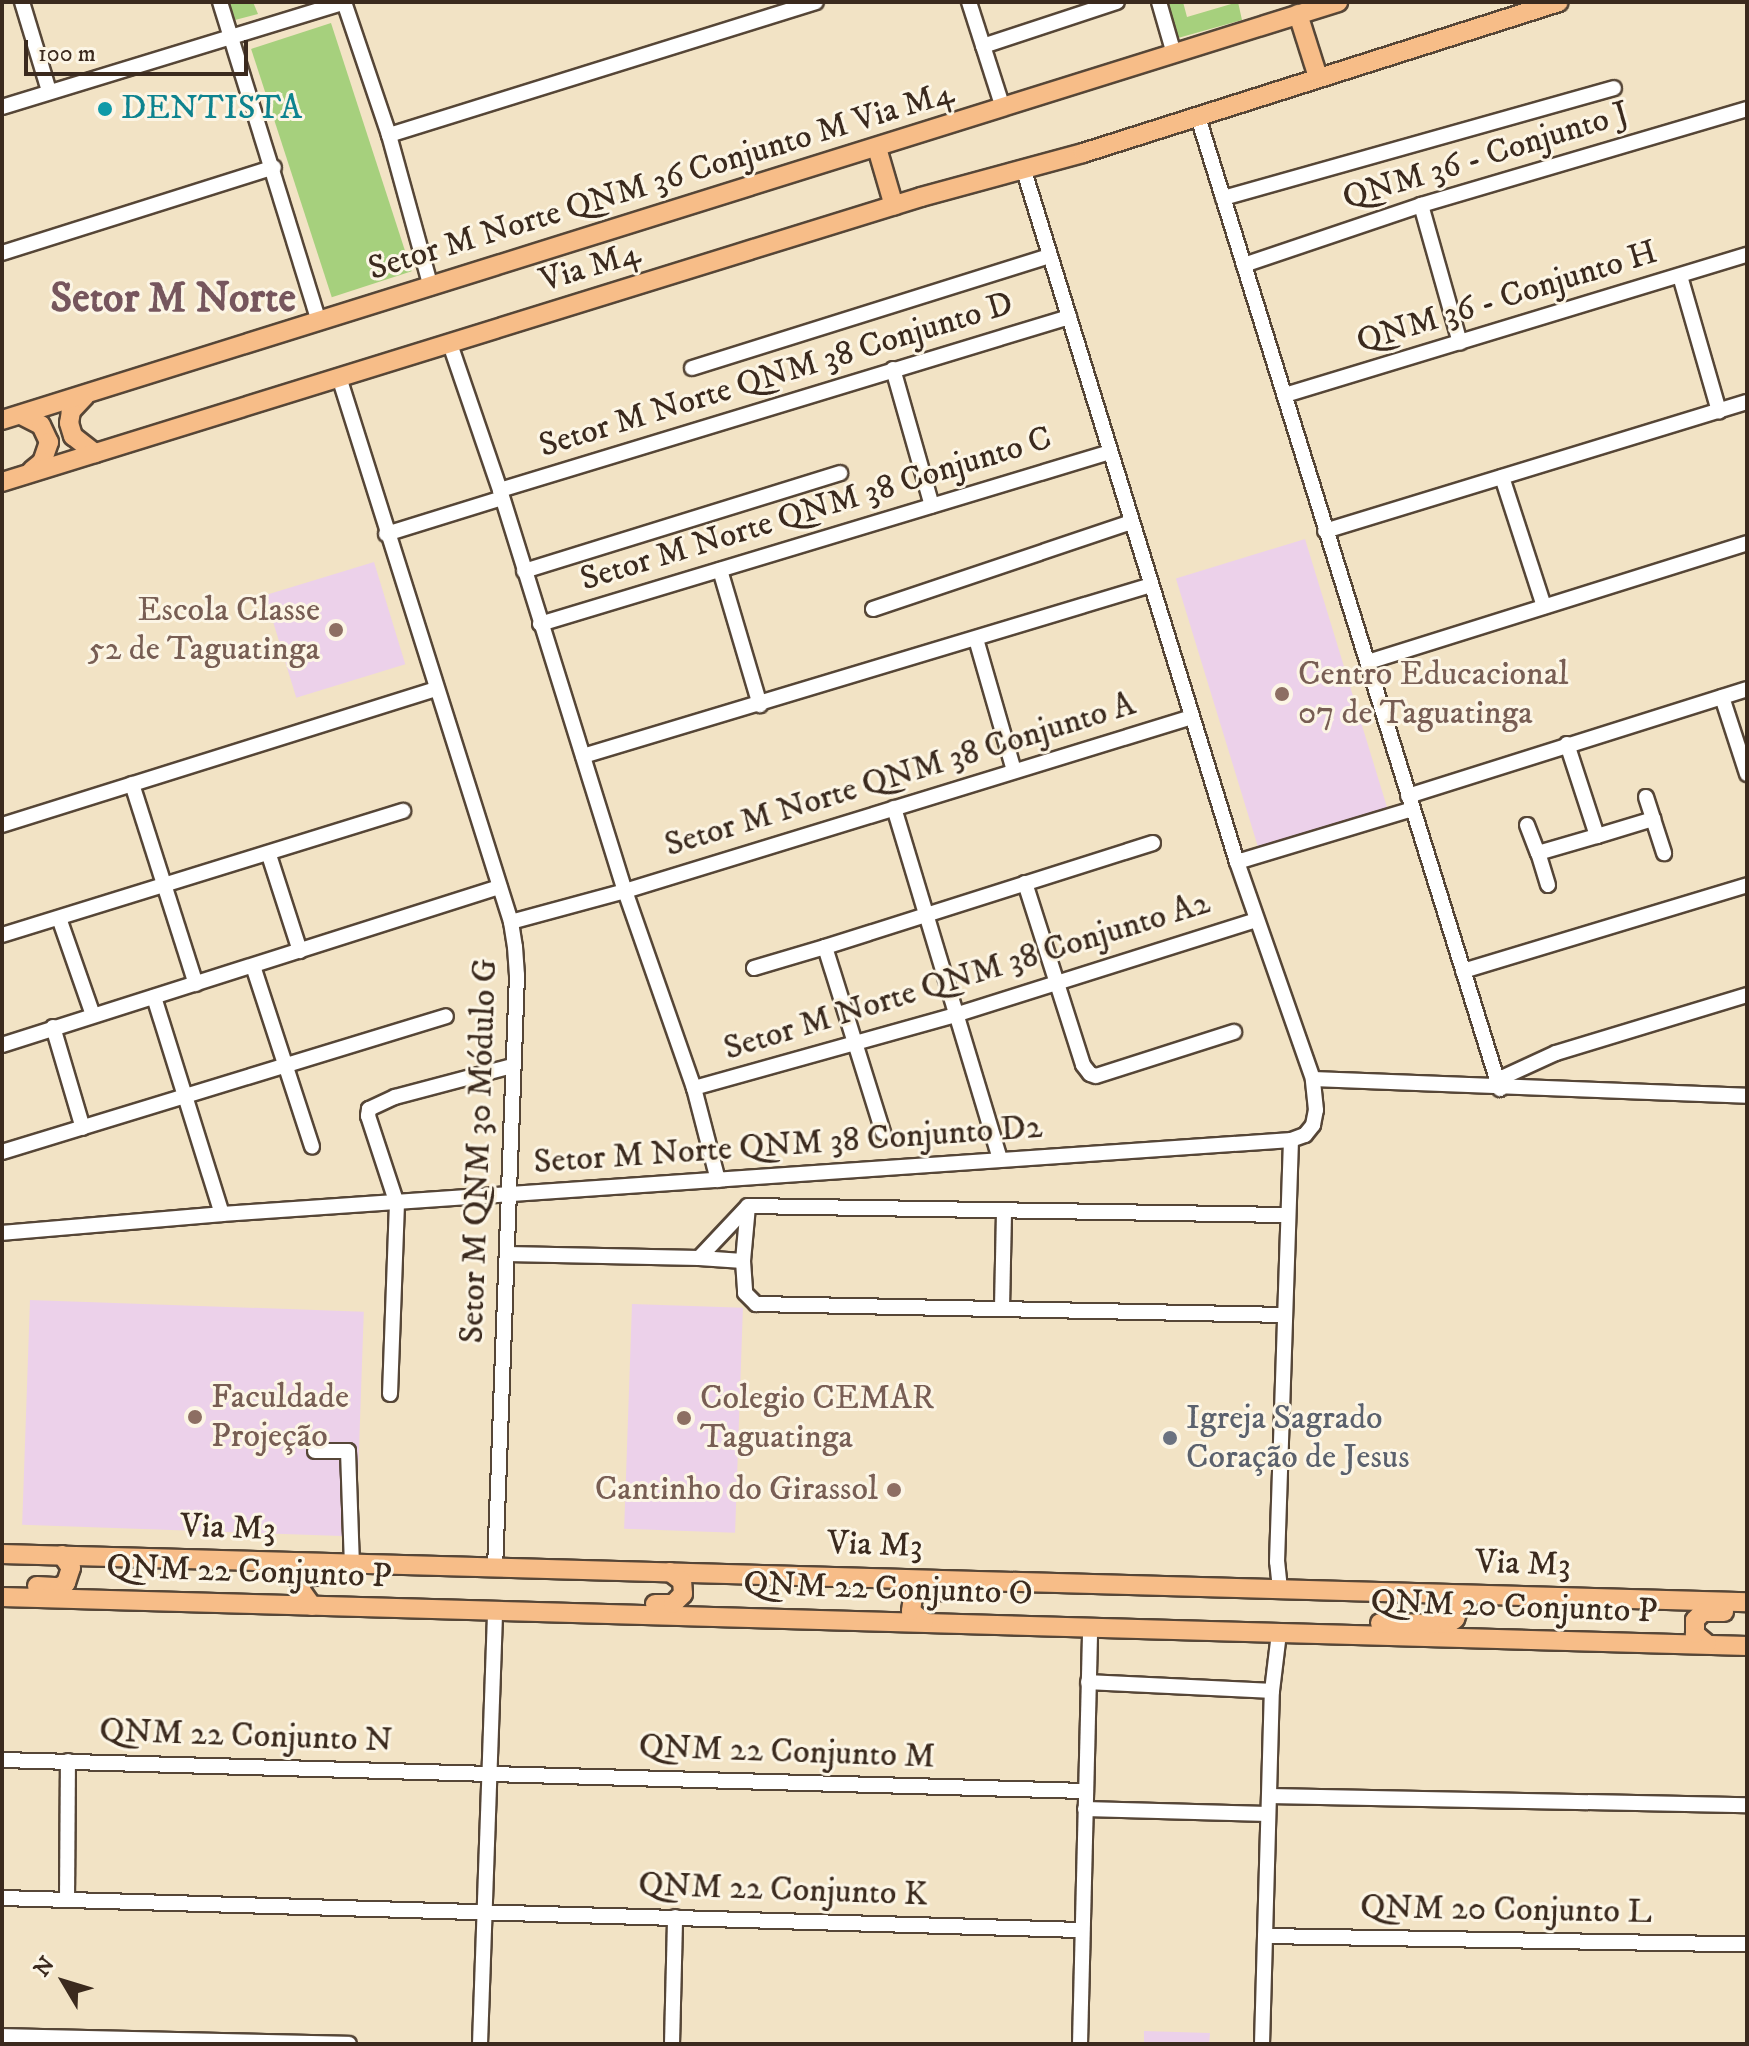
<!DOCTYPE html>
<html>
<head>
<meta charset="utf-8">
<style>
	body { margin:0 }
	#map { position:relative; width:1749px; height:2046px; overflow:hidden; background:#f2e3c5; font-family:"IM FELL DW Pica",serif }
	div>[style] { position:absolute }
	.built>* { inset:0; background:#ecd1ea; transform-origin:0 0 }
	.green>* { inset:0; background:#a6d07d; transform-origin:0 0 }
	.roads { filter:drop-shadow(2px 0 #564637) drop-shadow(-2px 0 #564637) drop-shadow(0 2px #564637) drop-shadow(0 -2px #564637) }
	.minor>* { height:14px; margin:-7px; padding:0 7px; transform-origin:7px; border-radius:7px; background:#fff }
	.major>* { height:18px; margin:-9px; padding:0 9px; transform-origin:9px; border-radius:9px; background:#f7bd88 }
	.dots>* { width:22px; height:22px; translate:-50% -50%; box-sizing:border-box; border:4px solid #fcf5e5; border-radius:50% }
	span { translate:-50% -50%; white-space:nowrap; text-align:center; line-height:1.15; -webkit-text-stroke:6px #fcf5e5; paint-order:stroke }
	.culture-label { font-size:34px; color:#0d838f }
	.left { translate:0 -50%; text-align:left }
	.street-label { font-size:34px; color:#3b2a1e }
	.education-label { font-size:34px; color:#785e54 }
	.right { translate:-100% -50%; text-align:right }
	.worship-label { font-size:34px; color:#5b616d }
	.district-label { font-size:42px; color:#76565d; font-weight:700 }
	.frame { position:absolute; inset:0; border:4px solid #3b2a1e; pointer-events:none }
	.north { position:absolute; left:24px; top:1942px; width:80px; height:80px; -webkit-text-stroke:6px #fcf5e5; paint-order:stroke; rotate:308deg; font-size:22px; font-weight:700; line-height:32px; text-align:center; color:#3b2a1e }
	.north::after { content:''; display:block; margin:auto; width:28px; height:36px; background:#3b2a1e; clip-path:polygon(50% 0,100% 100%,50% 72%,0 100%) }
	.scale { position:absolute; left:24px; top:40px; width:224px; height:36px; box-sizing:border-box; border:4px solid #3b2a1e; border-top:0; padding-left:10px; font-size:24px; line-height:28px; white-space:nowrap; color:#3b2a1e; -webkit-text-stroke:6px #fcf5e5; paint-order:stroke }
</style>
</head>
<body>
<div id="map">
	<div class="built">
		<i style="left:1305px;top:539px;width:284px;height:135px;rotate:73deg"></i>
		<i style="left:374px;top:562px;width:107px;height:114px;rotate:73deg"></i>
		<i style="left:30px;top:1300px;width:334px;height:225px;rotate:2deg"></i>
		<i style="left:632px;top:1304px;width:111px;height:225px;rotate:2deg"></i>
		<i style="clip-path:polygon(1144px 2031px,1210px 2033px,1209px 2044px,1144px 2044px)"></i>
	</div>
	<div class="green">
		<i style="clip-path:polygon(229px 2px,253px 2px,258px 14px,235px 20px)"></i>
		<i style="clip-path:polygon(1166px 2px,1183px 2px,1187px 17px,1238px 2px,1242px 20px,1178px 38px)"></i>
		<i style="left:331px;top:23px;width:261px;height:84px;rotate:72deg"></i>
	</div>
	<div class="roads">
		<div class="minor">
			<i style="left:22px;top:2px;width:93px;rotate:73.1deg"></i>
			<i style="left:220px;top:2px;width:334px;rotate:72.8deg"></i>
			<i style="left:344px;top:2px;width:140px;rotate:71.3deg"></i>
			<i style="left:389px;top:135px;width:158px;rotate:74.6deg"></i>
			<i style="left:969px;top:2px;width:111px;rotate:72.2deg"></i>
			<i style="left:1159px;top:2px;width:54px;rotate:73.9deg"></i>
			<i style="left:983px;top:46px;width:141px;rotate:-18.2deg"></i>
			<i style="left:2px;top:107px;width:359px;rotate:-17deg"></i>
			<i style="left:1198px;top:117px;width:1018px;rotate:72.74deg"></i>
			<i style="left:389px;top:135px;width:447px;rotate:-17.3deg"></i>
			<i style="left:1223px;top:198px;width:406px;rotate:-15.7deg"></i>
			<i style="left:1421px;top:205px;width:143px;rotate:74.2deg"></i>
			<i style="left:2px;top:253px;width:285px;rotate:-17.5deg"></i>
			<i style="left:1244px;top:265px;width:187px;rotate:-18.7deg"></i>
			<i style="left:1421px;top:205px;width:340px;rotate:-16.4deg"></i>
			<i style="left:1680px;top:276px;width:141px;rotate:73.9deg"></i>
			<i style="left:450px;top:344px;width:154px;rotate:71.1deg"></i>
			<i style="left:500px;top:490px;width:420px;rotate:72.7deg"></i>
			<i style="left:625px;top:891px;width:209px;rotate:70.7deg"></i>
			<i style="left:694px;top:1088px;width:95px;rotate:75.4deg"></i>
			<i style="left:692px;top:368px;width:375px;rotate:-17.4deg"></i>
			<i style="left:893px;top:369px;width:142px;rotate:74.1deg"></i>
			<i style="left:339px;top:377px;width:571px;rotate:72.48deg"></i>
			<i style="left:511px;top:922px;width:25px;rotate:81deg"></i>
			<i style="left:515px;top:947px;width:28px;rotate:86deg"></i>
			<i style="left:517px;top:975px;width:593px;rotate:92.12deg"></i>
			<i style="left:1285px;top:395px;width:483px;rotate:-16.9deg"></i>
			<i style="left:1502px;top:477px;width:136px;rotate:72deg"></i>
			<i style="left:500px;top:490px;width:595px;rotate:-16.91deg"></i>
			<i style="left:1325px;top:531px;width:441px;rotate:-17deg"></i>
			<i style="left:386px;top:534px;width:121px;rotate:-17.2deg"></i>
			<i style="left:720px;top:570px;width:141px;rotate:73.5deg"></i>
			<i style="left:524px;top:571px;width:331px;rotate:-17.2deg"></i>
			<i style="left:873px;top:609px;width:273px;rotate:-18.6deg"></i>
			<i style="left:540px;top:624px;width:595px;rotate:-16.79deg"></i>
			<i style="left:976px;top:639px;width:137px;rotate:73.9deg"></i>
			<i style="left:1368px;top:662px;width:397px;rotate:-17.4deg"></i>
			<i style="left:1722px;top:697px;width:81px;rotate:72deg"></i>
			<i style="left:1567px;top:744px;width:97px;rotate:71.9deg"></i>
			<i style="left:1597px;top:836px;width:59px;rotate:-16.9deg"></i>
			<i style="left:1653px;top:819px;width:36px;rotate:72deg"></i>
			<i style="left:583px;top:756px;width:593px;rotate:-16.75deg"></i>
			<i style="left:132px;top:784px;width:210px;rotate:72.3deg"></i>
			<i style="left:1408px;top:796px;width:355px;rotate:-17.5deg"></i>
			<i style="left:1646px;top:797px;width:23px;rotate:72deg"></i>
			<i style="left:894px;top:808px;width:367px;rotate:73.2deg"></i>
			<i style="left:2px;top:825px;width:454px;rotate:-17.4deg"></i>
			<i style="left:1527px;top:825px;width:30px;rotate:69deg"></i>
			<i style="left:269px;top:855px;width:101px;rotate:72.1deg"></i>
			<i style="left:1237px;top:862px;width:183px;rotate:-16.8deg"></i>
			<i style="left:1025px;top:883px;width:191px;rotate:72.3deg"></i>
			<i style="left:1083px;top:1065px;width:11px;rotate:52deg"></i>
			<i style="left:1090px;top:1074px;width:6px;rotate:18deg"></i>
			<i style="left:1096px;top:1076px;width:145px;rotate:-17.7deg"></i>
			<i style="left:1548px;top:885px;width:34px;rotate:-107deg"></i>
			<i style="left:1538px;top:853px;width:61px;rotate:-16.1deg"></i>
			<i style="left:59px;top:918px;width:103px;rotate:70.7deg"></i>
			<i style="left:511px;top:922px;width:118px;rotate:-15.2deg"></i>
			<i style="left:625px;top:891px;width:593px;rotate:-17.06deg"></i>
			<i style="left:2px;top:935px;width:420px;rotate:-17.2deg"></i>
			<i style="left:825px;top:947px;width:344px;rotate:-17.6deg"></i>
			<i style="left:253px;top:966px;width:190px;rotate:71.9deg"></i>
			<i style="left:754px;top:968px;width:74px;rotate:-16.5deg"></i>
			<i style="left:825px;top:947px;width:194px;rotate:72.6deg"></i>
			<i style="left:1463px;top:971px;width:297px;rotate:-16.8deg"></i>
			<i style="left:154px;top:997px;width:227px;rotate:72.6deg"></i>
			<i style="left:53px;top:1027px;width:105px;rotate:73.5deg"></i>
			<i style="left:2px;top:1045px;width:522px;rotate:-17.64deg"></i>
			<i style="left:1313px;top:1079px;width:434px;rotate:2.2deg"></i>
			<i style="left:1497px;top:1080px;width:65px;rotate:-24.6deg"></i>
			<i style="left:1556px;top:1053px;width:200px;rotate:-16.9deg"></i>
			<i style="left:694px;top:1088px;width:271px;rotate:-15.6deg"></i>
			<i style="left:955px;top:1015px;width:316px;rotate:-17.5deg"></i>
			<i style="left:2px;top:1152px;width:464px;rotate:-17deg"></i>
			<i style="left:2px;top:1233px;width:221px;rotate:-4.9deg"></i>
			<i style="left:222px;top:1214px;width:1072px;rotate:-3.96deg"></i>
			<i style="left:1291px;top:1140px;width:15px;rotate:-20deg"></i>
			<i style="left:1305px;top:1135px;width:13px;rotate:-51deg"></i>
			<i style="left:1313px;top:1125px;width:15px;rotate:-79deg"></i>
			<i style="left:1316px;top:1110px;width:31px;rotate:-96deg"></i>
			<i style="left:1313px;top:1079px;width:230px;rotate:-109.3deg"></i>
			<i style="left:1237px;top:862px;width:723px;rotate:-107.13deg"></i>
			<i style="left:507px;top:1254px;width:192px;rotate:1.2deg"></i>
			<i style="left:699px;top:1258px;width:71px;rotate:-46.7deg"></i>
			<i style="left:748px;top:1206px;width:539px;rotate:0.96deg"></i>
			<i style="left:699px;top:1258px;width:44px;rotate:3.9deg"></i>
			<i style="left:743px;top:1261px;width:32px;rotate:86deg"></i>
			<i style="left:745px;top:1293px;width:16px;rotate:45deg"></i>
			<i style="left:756px;top:1304px;width:529px;rotate:1.19deg"></i>
			<i style="left:743px;top:1261px;width:55px;rotate:-84.8deg"></i>
			<i style="left:1002px;top:1308px;width:95px;rotate:-88.8deg"></i>
			<i style="left:390px;top:1394px;width:190px;rotate:-87.9deg"></i>
			<i style="left:397px;top:1204px;width:93px;rotate:-108.2deg"></i>
			<i style="left:368px;top:1116px;width:7px;rotate:-82deg"></i>
			<i style="left:369px;top:1109px;width:29px;rotate:-25deg"></i>
			<i style="left:395px;top:1097px;width:121px;rotate:-14.8deg"></i>
			<i style="left:315px;top:1451px;width:33px"></i>
			<i style="left:348px;top:1451px;width:113px;rotate:88deg"></i>
			<i style="left:1280px;top:1589px;width:27px;rotate:-96deg"></i>
			<i style="left:1277px;top:1562px;width:422px;rotate:-88.1deg"></i>
			<i style="left:1088px;top:1682px;width:184px;rotate:2.8deg"></i>
			<i style="left:2px;top:1760px;width:1083px;rotate:1.64deg"></i>
			<i style="left:1269px;top:1796px;width:478px;rotate:1.1deg"></i>
			<i style="left:1085px;top:1809px;width:183px;rotate:1.6deg"></i>
			<i style="left:2px;top:1898px;width:1079px;rotate:1.7deg"></i>
			<i style="left:67px;top:1900px;width:139px;rotate:-89.6deg"></i>
			<i style="left:1265px;top:1936px;width:482px;rotate:1deg"></i>
			<i style="left:2px;top:2036px;width:347px;rotate:1.3deg"></i>
			<i style="left:480px;top:2044px;width:432px;rotate:-88deg"></i>
			<i style="left:672px;top:2044px;width:127px;rotate:-88.6deg"></i>
			<i style="left:1080px;top:2044px;width:416px;rotate:-88.6deg"></i>
			<i style="left:1262px;top:2044px;width:353px;rotate:-88.4deg"></i>
			<i style="left:1272px;top:1691px;width:58px;rotate:-83.1deg"></i>
		</div>
		<div class="major">
			<i style="left:1298px;top:14px;width:66px;rotate:72.4deg"></i>
			<i style="left:877px;top:148px;width:60px;rotate:73.7deg"></i>
			<i style="left:85px;top:396px;width:21px;rotate:133deg"></i>
			<i style="left:71px;top:411px;width:12px;rotate:99deg"></i>
			<i style="left:69px;top:423px;width:14px;rotate:73deg"></i>
			<i style="left:73px;top:436px;width:28px;rotate:38deg"></i>
			<i style="left:21px;top:415px;width:22px;rotate:27deg"></i>
			<i style="left:41px;top:425px;width:19px;rotate:65deg"></i>
			<i style="left:49px;top:442px;width:21px;rotate:109deg"></i>
			<i style="left:42px;top:462px;width:13px;rotate:141deg"></i>
			<i style="left:2px;top:420px;width:1400px;rotate:-17.37deg"></i>
			<i style="left:2px;top:482px;width:962px;rotate:-17.23deg"></i>
			<i style="left:921px;top:197px;width:168px;rotate:-15.2deg"></i>
			<i style="left:1083px;top:153px;width:499px;rotate:-17.6deg"></i>
			<i style="left:2px;top:1554px;width:1746px;rotate:1.58deg"></i>
			<i style="left:37px;top:1586px;width:22px;rotate:3deg"></i>
			<i style="left:59px;top:1587px;width:8px;rotate:-30deg"></i>
			<i style="left:66px;top:1583px;width:16px;rotate:-72deg"></i>
			<i style="left:71px;top:1568px;width:16px;rotate:-125deg"></i>
			<i style="left:2px;top:1597px;width:1746px;rotate:1.61deg"></i>
			<i style="left:655px;top:1604px;width:18px"></i>
			<i style="left:673px;top:1604px;width:14px;rotate:-45deg"></i>
			<i style="left:683px;top:1594px;width:13px;rotate:-94deg"></i>
			<i style="left:682px;top:1581px;width:15px;rotate:-143deg"></i>
			<i style="left:312px;top:1606px;width:21px;rotate:-125deg"></i>
			<i style="left:300px;top:1589px;width:13px;rotate:-72deg"></i>
			<i style="left:304px;top:1577px;width:28px;rotate:-6deg"></i>
			<i style="left:924px;top:1622px;width:17px;rotate:-140deg"></i>
			<i style="left:911px;top:1611px;width:15px;rotate:-82deg"></i>
			<i style="left:913px;top:1596px;width:10px;rotate:-37deg"></i>
			<i style="left:921px;top:1590px;width:22px;rotate:3deg"></i>
			<i style="left:1380px;top:1623px;width:68px;rotate:0.8deg"></i>
			<i style="left:1448px;top:1624px;width:9px;rotate:-36deg"></i>
			<i style="left:1455px;top:1619px;width:12px;rotate:-70deg"></i>
			<i style="left:1459px;top:1608px;width:19px;rotate:-133deg"></i>
			<i style="left:1707px;top:1644px;width:16px;rotate:-140deg"></i>
			<i style="left:1695px;top:1634px;width:14px;rotate:-90deg"></i>
			<i style="left:1695px;top:1620px;width:11px;rotate:-45deg"></i>
			<i style="left:1703px;top:1612px;width:21px"></i>
		</div>
	</div>
	<div class="dots">
		<i style="left:105px;top:109px;background:#0f9aa8"></i>
		<i style="left:336px;top:630px;background:#8d6e63"></i>
		<i style="left:1282px;top:694px;background:#8d6e63"></i>
		<i style="left:195px;top:1417px;background:#8d6e63"></i>
		<i style="left:684px;top:1418px;background:#8d6e63"></i>
		<i style="left:1170px;top:1438px;background:#6b7280"></i>
		<i style="left:894px;top:1490px;background:#8d6e63"></i>
	</div>
	<div class="culture-label">
		<span class="left" style="left:121px;top:109px">DENTISTA</span>
	</div>
	<div class="street-label">
		<span style="left:1486px;top:156px;rotate:-17deg">QNM 36 - Conjunto J</span>
		<span style="left:661px;top:181px;rotate:-17deg">Setor M Norte QNM 36 Conjunto M Via M4</span>
		<span style="left:590px;top:267px;rotate:-17deg">Via M4</span>
		<span style="left:1507px;top:297px;rotate:-17deg">QNM 36 - Conjunto H</span>
		<span style="left:776px;top:375px;rotate:-17deg">Setor M Norte QNM 38 Conjunto D</span>
		<span style="left:816px;top:509px;rotate:-17deg">Setor M Norte QNM 38 Conjunto C</span>
		<span style="left:900px;top:775px;rotate:-17deg">Setor M Norte QNM 38 Conjunto A</span>
		<span style="left:967px;top:976px;rotate:-17deg">Setor M Norte QNM 38 Conjunto A2</span>
		<span style="left:788px;top:1145px;rotate:-4deg">Setor M Norte QNM 38 Conjunto D2</span>
		<span style="left:479px;top:1151px;rotate:-88deg">Setor M QNM 30 Módulo G</span>
		<span style="left:228px;top:1528px;rotate:2deg">Via M3</span>
		<span style="left:875px;top:1545px;rotate:2deg">Via M3</span>
		<span style="left:1523px;top:1564px;rotate:2deg">Via M3</span>
		<span style="left:249px;top:1572px;rotate:2deg">QNM 22 Conjunto P</span>
		<span style="left:888px;top:1589px;rotate:2deg">QNM 22 Conjunto O</span>
		<span style="left:1514px;top:1607px;rotate:2deg">QNM 20 Conjunto P</span>
		<span style="left:246px;top:1736px;rotate:2deg">QNM 22 Conjunto N</span>
		<span style="left:787px;top:1752px;rotate:2deg">QNM 22 Conjunto M</span>
		<span style="left:783px;top:1890px;rotate:2deg">QNM 22 Conjunto K</span>
		<span style="left:1506px;top:1910px;rotate:1deg">QNM 20 Conjunto L</span>
	</div>
	<div class="education-label">
		<span class="right" style="left:320px;top:630px">Escola Classe<br>52 de Taguatinga</span>
		<span class="left" style="left:1298px;top:694px">Centro Educacional<br>07 de Taguatinga</span>
		<span class="left" style="left:211px;top:1417px">Faculdade<br>Projeção</span>
		<span class="left" style="left:700px;top:1418px">Colegio CEMAR<br>Taguatinga</span>
		<span class="right" style="left:878px;top:1490px">Cantinho do Girassol</span>
	</div>
	<div class="worship-label">
		<span class="left" style="left:1186px;top:1438px">Igreja Sagrado<br>Coração de Jesus</span>
	</div>
	<div class="district-label">
		<span style="left:173px;top:299px">Setor M Norte</span>
	</div>
	<div class="frame"></div>
	<div class="north">N</div>
	<div class="scale">100 m</div>
</div>
</body>
</html>
